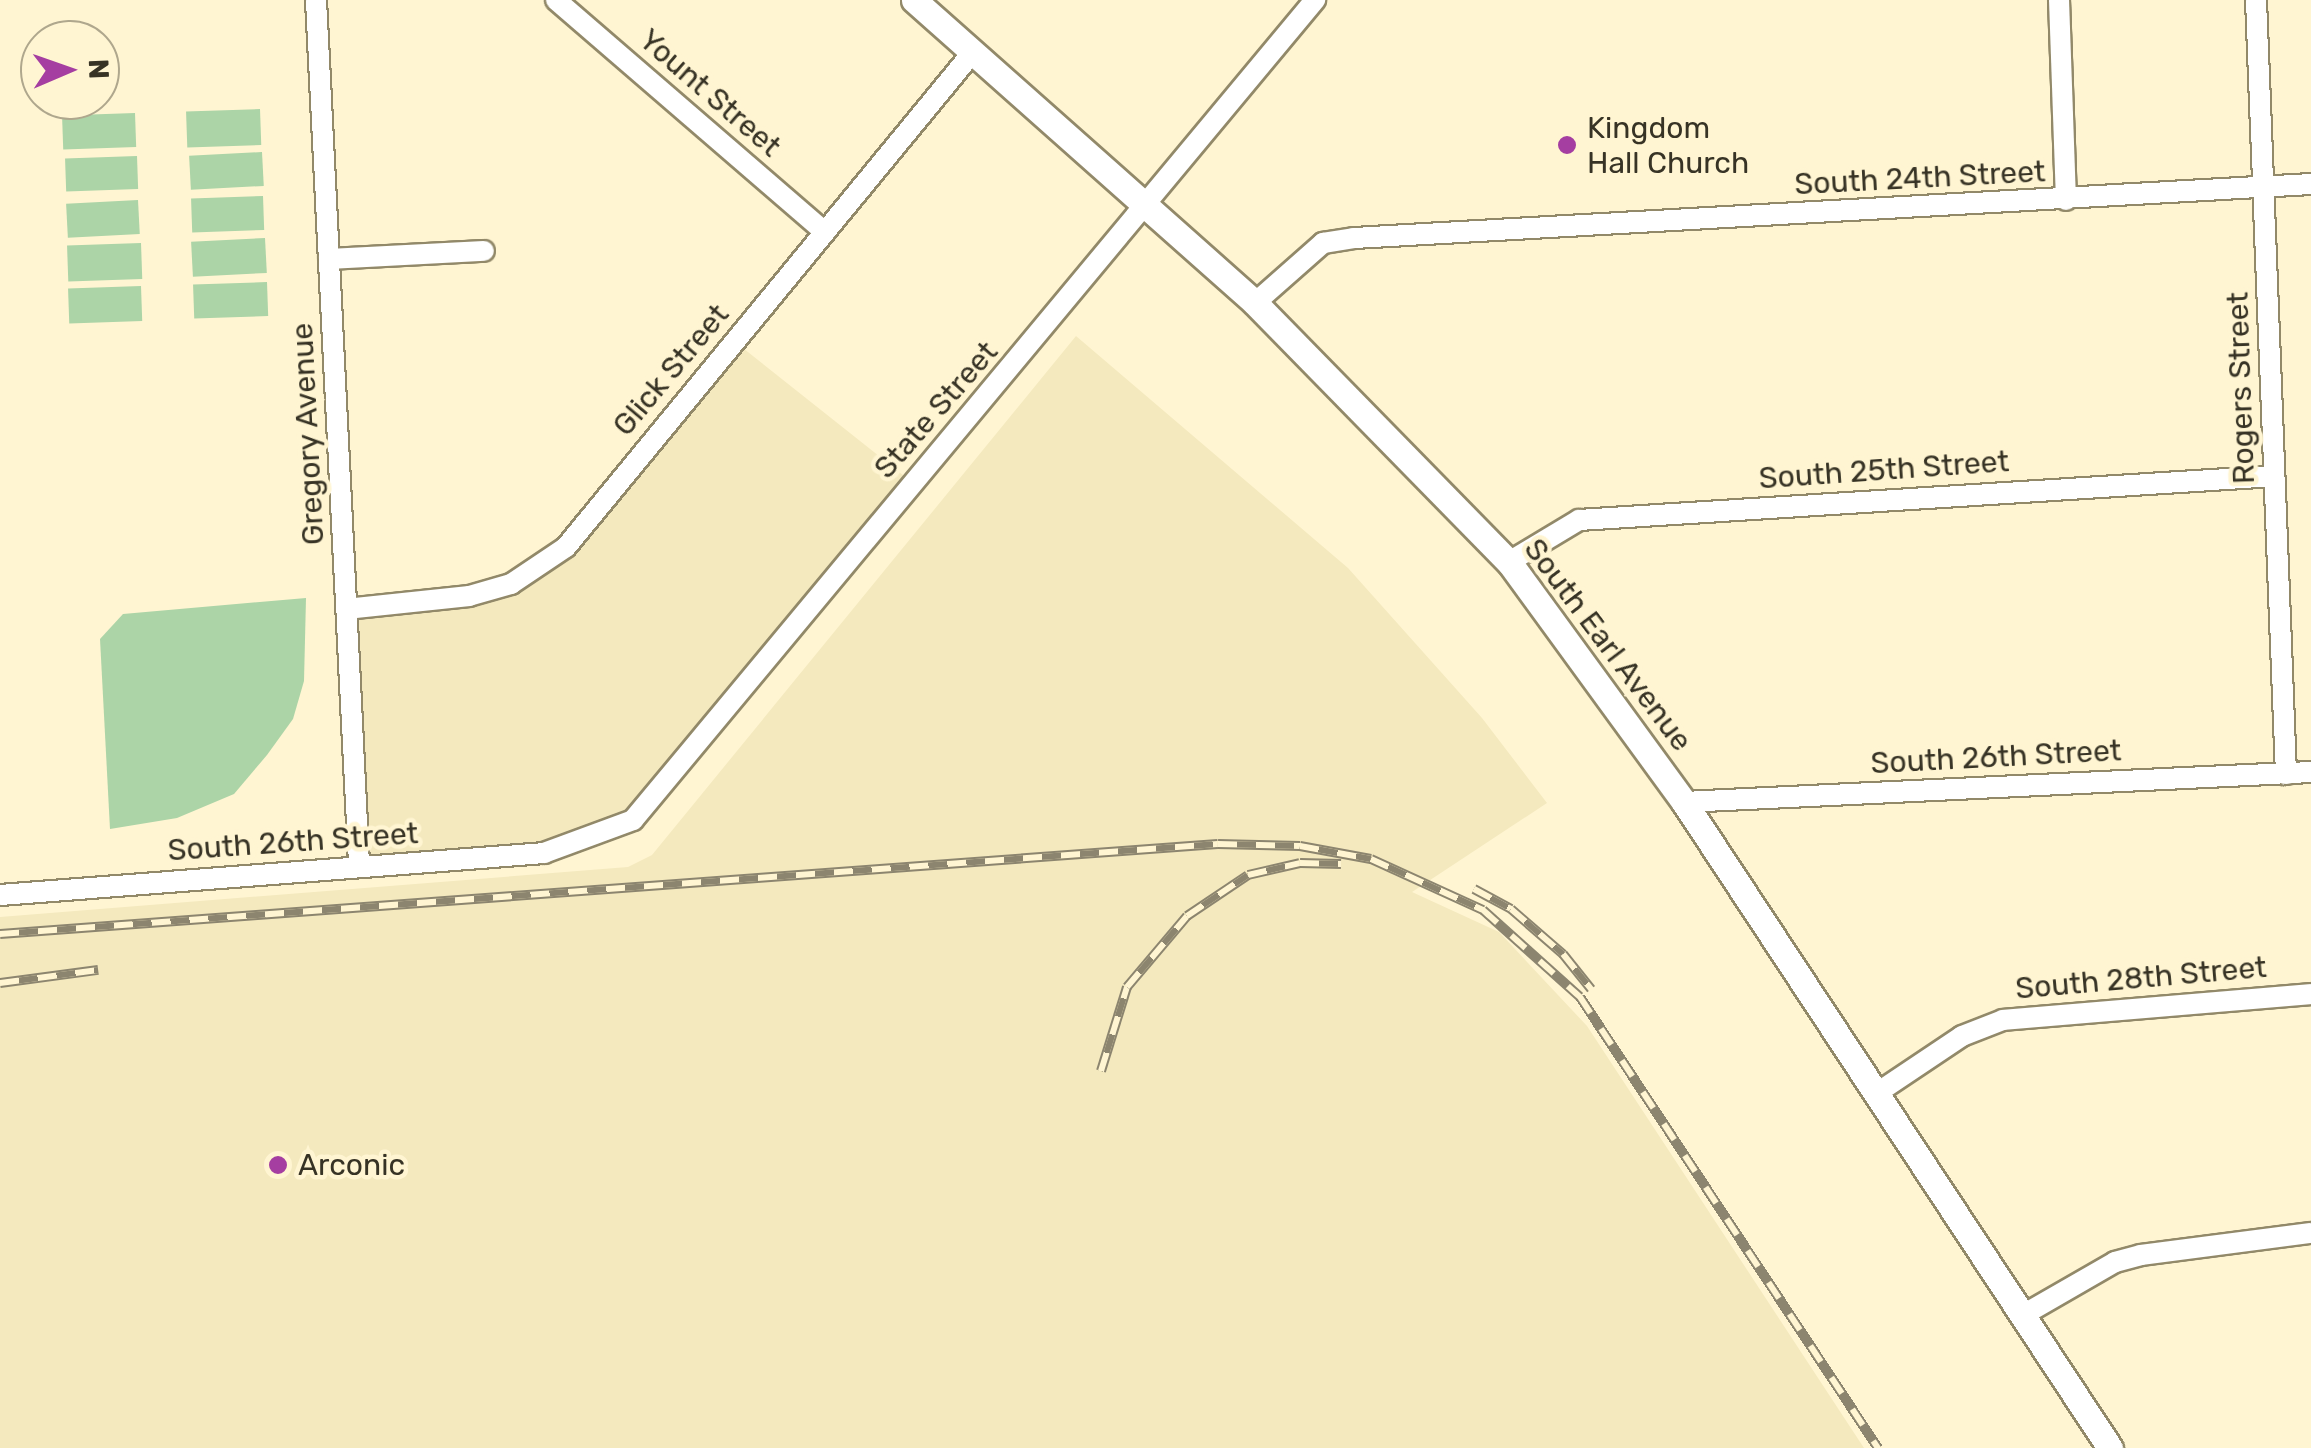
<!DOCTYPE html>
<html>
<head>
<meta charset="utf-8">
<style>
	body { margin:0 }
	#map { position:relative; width:2311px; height:1448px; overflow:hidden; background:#fff5d2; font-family:Rubik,sans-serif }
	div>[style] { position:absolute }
	.built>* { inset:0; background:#f4e9be }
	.green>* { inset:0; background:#acd4a7; transform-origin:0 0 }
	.roads { filter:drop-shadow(2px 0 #928969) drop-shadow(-2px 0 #928969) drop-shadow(0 2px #928969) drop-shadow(0 -2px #928969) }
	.minor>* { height:20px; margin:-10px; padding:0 10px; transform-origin:10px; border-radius:10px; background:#fff }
	.tertiary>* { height:25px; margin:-12.5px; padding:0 12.5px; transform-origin:12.5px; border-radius:12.5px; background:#fff }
	.rail>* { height:10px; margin-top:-5px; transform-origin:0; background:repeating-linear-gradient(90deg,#fff5d2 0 19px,#8c856f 0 38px); box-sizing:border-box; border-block:2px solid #8c856f }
	.dots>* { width:28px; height:28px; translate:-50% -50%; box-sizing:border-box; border:5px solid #fff5d2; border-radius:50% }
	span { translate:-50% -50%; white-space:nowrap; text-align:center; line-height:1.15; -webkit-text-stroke:9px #fff5d2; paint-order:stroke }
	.street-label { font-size:30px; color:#373325 }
	.poi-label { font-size:30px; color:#373325 }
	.left { translate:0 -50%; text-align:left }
	.north { position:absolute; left:20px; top:20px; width:100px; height:100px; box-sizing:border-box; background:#fff5d2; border:2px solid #afa78d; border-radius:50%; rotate:88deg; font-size:28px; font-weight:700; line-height:40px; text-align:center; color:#373325 }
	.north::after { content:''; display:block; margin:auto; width:35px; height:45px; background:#a53ea1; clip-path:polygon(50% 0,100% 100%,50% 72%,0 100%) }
</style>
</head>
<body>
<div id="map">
	<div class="built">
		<i style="clip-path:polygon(1076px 336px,1348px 568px,1482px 718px,1547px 803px,1412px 892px,1499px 932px,1587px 1026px,1864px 1448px,0 1448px,0 917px,628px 867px,652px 855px)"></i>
		<i style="clip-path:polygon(734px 341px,913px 483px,652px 802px,588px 839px,359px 865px,346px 609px,469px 596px,542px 566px)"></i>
	</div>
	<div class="green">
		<i style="left:260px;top:109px;width:36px;height:74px;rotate:88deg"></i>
		<i style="left:135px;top:113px;width:34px;height:73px;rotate:88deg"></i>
		<i style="left:262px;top:152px;width:34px;height:73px;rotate:87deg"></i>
		<i style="left:137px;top:156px;width:33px;height:72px;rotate:88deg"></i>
		<i style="left:263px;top:196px;width:34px;height:72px;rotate:88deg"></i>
		<i style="left:138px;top:200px;width:34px;height:72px;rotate:87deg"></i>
		<i style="left:265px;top:238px;width:35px;height:74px;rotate:87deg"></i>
		<i style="left:141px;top:243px;width:36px;height:74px;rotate:88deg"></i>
		<i style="left:267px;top:282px;width:34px;height:74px;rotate:88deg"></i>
		<i style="left:141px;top:286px;width:35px;height:73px;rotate:88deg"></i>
		<i style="clip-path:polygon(306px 598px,304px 681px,293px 719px,267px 755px,234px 794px,177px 818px,110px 829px,100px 639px,123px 614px)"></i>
	</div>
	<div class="roads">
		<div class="minor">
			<i style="left:316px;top:0;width:866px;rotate:87.15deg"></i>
			<i style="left:556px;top:0;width:355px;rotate:40.8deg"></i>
			<i style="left:2059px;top:0;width:200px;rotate:88deg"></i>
			<i style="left:2256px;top:0;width:775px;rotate:87.78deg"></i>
			<i style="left:329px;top:259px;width:155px;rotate:-3deg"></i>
			<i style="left:1255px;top:303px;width:91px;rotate:-41.4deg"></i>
			<i style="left:1323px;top:243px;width:31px;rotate:-9deg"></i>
			<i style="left:1354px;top:238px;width:959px;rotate:-3.23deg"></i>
			<i style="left:1509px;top:562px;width:82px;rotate:-31deg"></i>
			<i style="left:1579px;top:520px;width:696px;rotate:-3.62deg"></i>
			<i style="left:346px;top:609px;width:124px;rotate:-6deg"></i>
			<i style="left:469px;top:596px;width:44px;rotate:-15.9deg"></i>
			<i style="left:511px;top:584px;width:66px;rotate:-33.9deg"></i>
			<i style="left:566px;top:547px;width:639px;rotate:-50.58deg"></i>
			<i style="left:1684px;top:802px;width:628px;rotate:-2.74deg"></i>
			<i style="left:0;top:895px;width:546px;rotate:-4.41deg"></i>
			<i style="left:544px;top:853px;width:95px;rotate:-20.3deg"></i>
			<i style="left:633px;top:820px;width:1067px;rotate:-50.25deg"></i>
			<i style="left:1877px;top:1093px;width:102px;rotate:-33.8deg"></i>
			<i style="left:1962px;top:1036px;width:44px;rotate:-21.3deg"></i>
			<i style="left:2003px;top:1020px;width:309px;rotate:-4.8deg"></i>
			<i style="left:2023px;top:1315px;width:106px;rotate:-29.9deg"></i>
			<i style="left:2115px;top:1262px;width:27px;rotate:-15deg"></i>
			<i style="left:2141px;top:1255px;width:171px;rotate:-7.4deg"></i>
		</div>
		<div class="tertiary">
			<i style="left:914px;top:0;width:456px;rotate:41.6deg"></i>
			<i style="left:1255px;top:303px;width:363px;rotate:45.6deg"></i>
			<i style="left:1509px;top:562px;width:297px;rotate:53.9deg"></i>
			<i style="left:1684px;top:802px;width:774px;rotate:56.6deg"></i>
		</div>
	</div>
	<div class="rail">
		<i style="left:1474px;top:889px;width:42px;rotate:28.4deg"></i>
		<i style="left:1511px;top:909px;width:69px;rotate:40.9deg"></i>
		<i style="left:1563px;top:954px;width:45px;rotate:51.3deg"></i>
		<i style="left:0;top:934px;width:1221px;rotate:-4.23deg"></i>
		<i style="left:1218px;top:844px;width:82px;rotate:1.4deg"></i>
		<i style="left:1300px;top:846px;width:72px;rotate:10.4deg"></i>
		<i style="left:1371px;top:859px;width:123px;rotate:24.5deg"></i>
		<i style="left:1483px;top:910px;width:130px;rotate:41.9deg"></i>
		<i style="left:1580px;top:997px;width:541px;rotate:56.55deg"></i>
		<i style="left:0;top:983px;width:99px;rotate:-7.6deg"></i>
		<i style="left:1101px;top:1071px;width:88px;rotate:-72.8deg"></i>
		<i style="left:1127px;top:987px;width:93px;rotate:-49.8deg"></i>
		<i style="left:1187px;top:916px;width:73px;rotate:-33.9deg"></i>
		<i style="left:1248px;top:875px;width:53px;rotate:-13deg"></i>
		<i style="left:1300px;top:863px;width:41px;rotate:1.4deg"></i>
	</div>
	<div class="dots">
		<i style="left:1567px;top:145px;background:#a53ea1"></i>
		<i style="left:278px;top:1165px;background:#a53ea1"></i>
	</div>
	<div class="street-label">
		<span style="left:710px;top:93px;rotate:41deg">Yount Street</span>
		<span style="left:1920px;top:178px;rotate:-3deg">South 24th Street</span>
		<span style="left:671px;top:370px;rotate:-50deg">Glick Street</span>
		<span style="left:2241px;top:388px;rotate:-92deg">Rogers Street</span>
		<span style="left:936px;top:410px;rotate:-49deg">State Street</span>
		<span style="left:308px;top:434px;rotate:-93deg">Gregory Avenue</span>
		<span style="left:1884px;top:470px;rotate:-4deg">South 25th Street</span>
		<span style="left:1608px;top:645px;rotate:53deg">South Earl Avenue</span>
		<span style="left:1996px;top:757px;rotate:-3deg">South 26th Street</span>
		<span style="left:293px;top:842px;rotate:-4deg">South 26th Street</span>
		<span style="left:2141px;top:978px;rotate:-5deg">South 28th Street</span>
	</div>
	<div class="poi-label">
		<span class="left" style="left:1587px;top:145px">Kingdom<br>Hall Church</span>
		<span class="left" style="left:298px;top:1165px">Arconic</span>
	</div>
	<div class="north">N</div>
</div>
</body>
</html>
